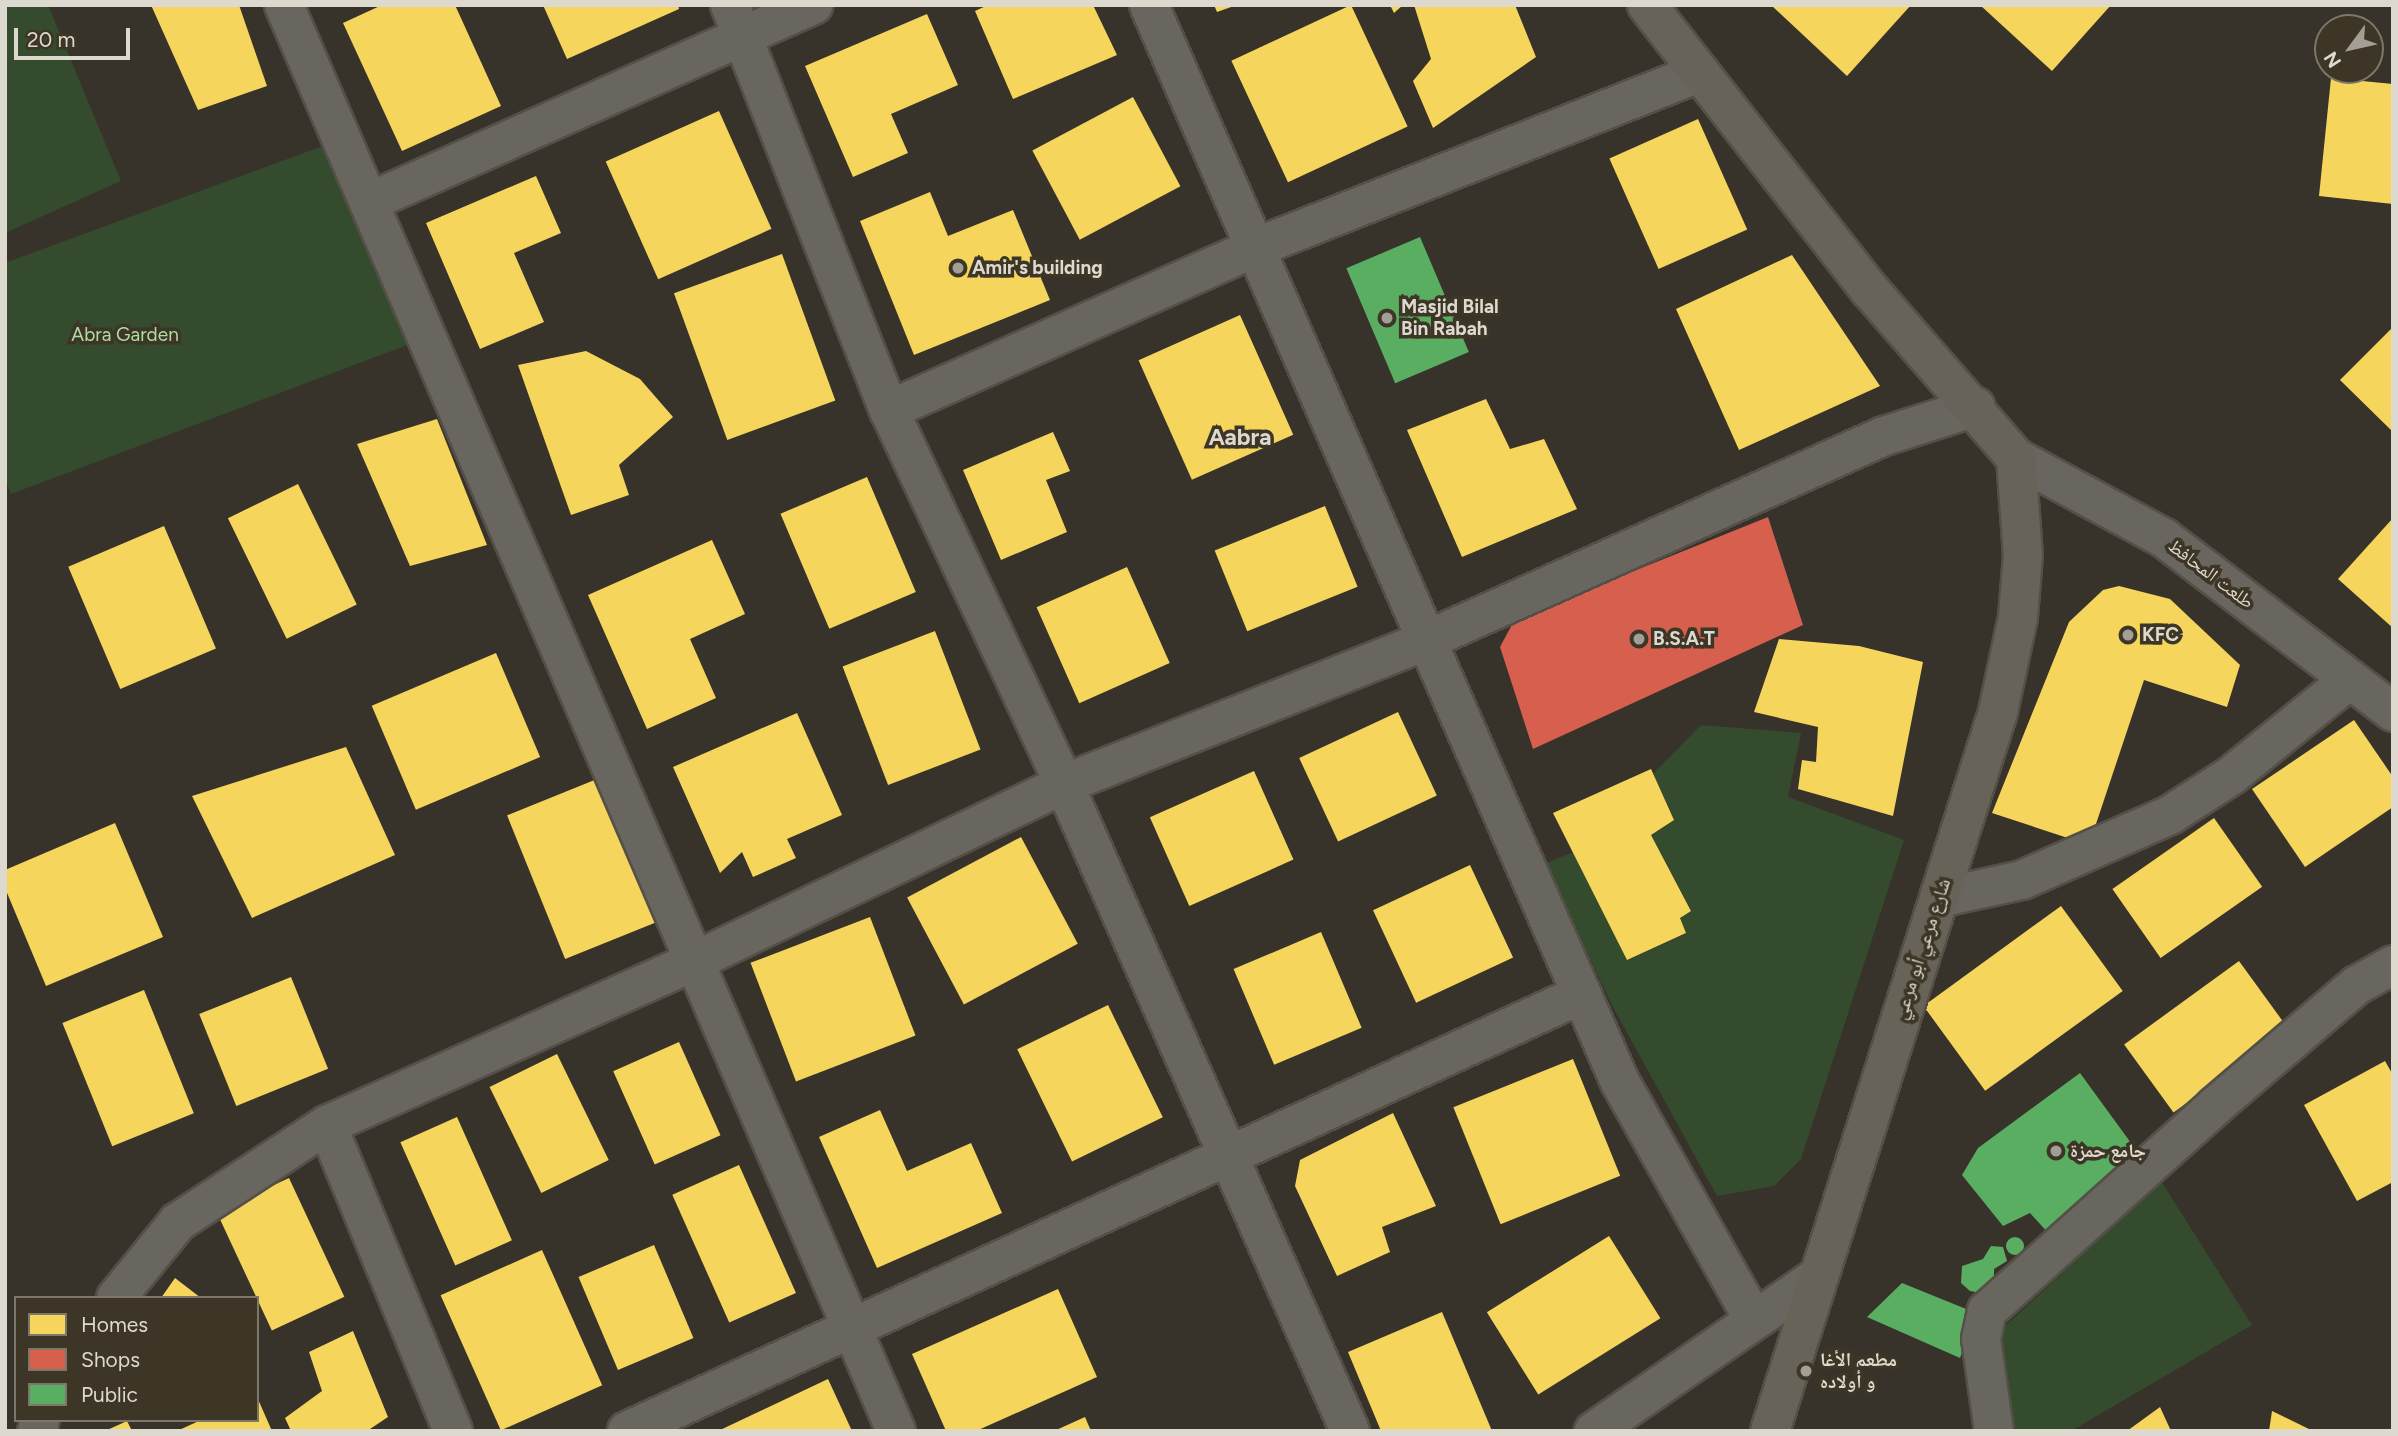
<!DOCTYPE html>
<html>
<head>
<meta charset="utf-8">
<style>
	body { margin:0 }
	#map { position:relative; width:2398px; height:1436px; overflow:hidden; background:#37332b; font-family:Figtree,"Noto Naskh Arabic",sans-serif }
	div>[style] { position:absolute }
	.green>* { inset:0; background:#344b2d }
	.homes>* { inset:0; background:#f6d55c; transform-origin:0 0 }
	.shops>* { inset:0; background:#d6604d }
	.public>* { inset:0; background:#5aae61; transform-origin:0 0 }
	.round { border-radius:50% }
	.roads { filter:drop-shadow(2px 0 #545048) drop-shadow(-2px 0 #545048) drop-shadow(0 2px #545048) drop-shadow(0 -2px #545048) }
	.minor>* { height:38px; margin:-19px; padding:0 19px; transform-origin:19px; border-radius:19px; background:#69655f }
	.major>* { height:38px; margin:-19px; padding:0 19px; transform-origin:19px; border-radius:19px; background:#686359 }
	.dots>* { width:19px; height:19px; translate:-50% -50%; box-sizing:border-box; border:4px solid #3d3525; border-radius:50% }
	span { translate:-50% -50%; white-space:nowrap; text-align:center; line-height:1.15; -webkit-text-stroke:7px #3d3525; paint-order:stroke }
	.poi-label { font-size:19px; color:#ded9cf; font-weight:700 }
	.left { translate:0 -50%; text-align:left }
	.park-label { font-size:19px; color:#acdea2 }
	.street-label { font-size:19px; color:#ded9cf }
	.quarter-label { font-size:23px; color:#ded9cf; font-weight:700 }
	.frame { position:absolute; inset:0; border:7px solid #ded9cf; pointer-events:none }
	.legend { position:absolute; left:14px; top:1296px; width:245px; height:126px; box-sizing:border-box; background:#3d3525; border:2px solid #7d7769; margin:0; padding:9px 12px; list-style:none; font-size:21px; color:#ded9cf }
	.legend li { display:flex; align-items:center; gap:14px; height:35px }
	.legend b { width:35px; border:2px solid #7d7769 }
	.north { position:absolute; left:2314px; top:14px; width:70px; height:70px; box-sizing:border-box; background:#3d3525; border:2px solid #7d7769; border-radius:50%; rotate:237deg; font-size:19px; font-weight:700; line-height:28px; text-align:center; color:#ded9cf }
	.north::after { content:''; display:block; margin:auto; width:24px; height:32px; background:#a49f96; clip-path:polygon(50% 0,100% 100%,50% 72%,0 100%) }
	.scale { position:absolute; left:14px; top:28px; width:116px; height:32px; box-sizing:border-box; border:4px solid #ded9cf; border-top:0; padding-left:9px; font-size:21px; line-height:24px; white-space:nowrap; color:#ded9cf; -webkit-text-stroke:5px #3d3525; paint-order:stroke }
</style>
</head>
<body>
<div id="map">
	<div class="green">
		<i style="clip-path:polygon(5px 5px,48px 5px,121px 181px,5px 233px)"></i>
		<i style="clip-path:polygon(331px 143px,410px 344px,11px 494px,5px 480px,5px 263px)"></i>
		<i style="clip-path:polygon(1701px 725px,1801px 733px,1788px 797px,1904px 840px,1801px 1159px,1774px 1186px,1717px 1196px,1614px 1009px,1544px 864px,1573px 852px,1627px 960px,1686px 934px,1680px 918px,1691px 910px,1651px 835px,1674px 819px,1653px 774px)"></i>
		<i style="clip-path:polygon(2161px 1181px,2252px 1325px,2071px 1431px,2015px 1431px,2000px 1331px)"></i>
	</div>
	<div class="homes">
		<i style="clip-path:polygon(151px 5px,239px 5px,267px 86px,198px 110px)"></i>
		<i style="clip-path:polygon(382px 5px,455px 5px,501px 106px,402px 151px,343px 23px)"></i>
		<i style="clip-path:polygon(543px 5px,678px 5px,679px 9px,567px 59px)"></i>
		<i style="clip-path:polygon(988px 5px,1093px 5px,1117px 55px,1013px 99px,975px 11px)"></i>
		<i style="clip-path:polygon(1214px 5px,1234px 5px,1234px 6px,1217px 12px)"></i>
		<i style="left:1351px;top:5px;width:134px;height:132px;rotate:65deg"></i>
		<i style="clip-path:polygon(1390px 5px,1403px 5px,1394px 13px)"></i>
		<i style="clip-path:polygon(1414px 5px,1515px 5px,1536px 57px,1433px 128px,1413px 81px,1431px 59px)"></i>
		<i style="clip-path:polygon(1771px 5px,1911px 5px,1847px 76px)"></i>
		<i style="clip-path:polygon(1980px 5px,2111px 5px,2052px 71px)"></i>
		<i style="clip-path:polygon(927px 14px,958px 85px,891px 114px,908px 153px,853px 177px,805px 66px)"></i>
		<i style="clip-path:polygon(2331px 78px,2393px 84px,2393px 204px,2319px 196px)"></i>
		<i style="left:1133px;top:97px;width:101px;height:114px;rotate:62deg"></i>
		<i style="left:719px;top:111px;width:129px;height:124px;rotate:66deg"></i>
		<i style="left:1698px;top:119px;width:121px;height:97px;rotate:66deg"></i>
		<i style="clip-path:polygon(536px 176px,561px 233px,514px 253px,544px 322px,480px 349px,426px 223px)"></i>
		<i style="clip-path:polygon(930px 192px,948px 236px,1013px 210px,1050px 300px,914px 355px,860px 221px)"></i>
		<i style="left:782px;top:254px;width:156px;height:115px;rotate:70deg"></i>
		<i style="clip-path:polygon(1792px 255px,1880px 386px,1739px 450px,1676px 309px)"></i>
		<i style="left:1240px;top:315px;width:131px;height:111px;rotate:66deg"></i>
		<i style="clip-path:polygon(2393px 327px,2393px 432px,2340px 380px)"></i>
		<i style="clip-path:polygon(586px 351px,640px 379px,673px 417px,619px 465px,629px 495px,571px 515px,518px 365px)"></i>
		<i style="clip-path:polygon(1486px 399px,1510px 449px,1544px 439px,1577px 509px,1462px 557px,1407px 430px)"></i>
		<i style="clip-path:polygon(437px 419px,487px 545px,410px 566px,357px 444px)"></i>
		<i style="clip-path:polygon(1053px 432px,1070px 471px,1046px 480px,1067px 532px,1001px 560px,963px 470px)"></i>
		<i style="left:867px;top:477px;width:125px;height:94px;rotate:67deg"></i>
		<i style="left:298px;top:484px;width:134px;height:78px;rotate:64deg"></i>
		<i style="left:1325px;top:506px;width:87px;height:119px;rotate:68deg"></i>
		<i style="clip-path:polygon(2393px 518px,2393px 628px,2338px 579px)"></i>
		<i style="left:164px;top:526px;width:133px;height:104px;rotate:67deg"></i>
		<i style="clip-path:polygon(712px 540px,745px 614px,690px 639px,716px 698px,647px 729px,588px 595px)"></i>
		<i style="left:1127px;top:567px;width:105px;height:99px;rotate:66deg"></i>
		<i style="clip-path:polygon(2119px 586px,2170px 599px,2240px 665px,2227px 707px,2144px 680px,2089px 845px,1992px 813px,2069px 622px,2103px 590px)"></i>
		<i style="left:935px;top:631px;width:127px;height:99px;rotate:69deg"></i>
		<i style="clip-path:polygon(1779px 639px,1859px 646px,1923px 662px,1893px 816px,1798px 789px,1802px 760px,1816px 762px,1818px 727px,1754px 712px)"></i>
		<i style="left:496px;top:653px;width:113px;height:135px;rotate:67deg"></i>
		<i style="left:1398px;top:712px;width:92px;height:109px;rotate:65deg"></i>
		<i style="clip-path:polygon(797px 713px,842px 815px,787px 839px,796px 858px,753px 877px,742px 852px,720px 873px,673px 767px)"></i>
		<i style="clip-path:polygon(2354px 720px,2393px 777px,2393px 807px,2305px 867px,2252px 789px)"></i>
		<i style="clip-path:polygon(346px 747px,395px 855px,252px 918px,192px 796px)"></i>
		<i style="clip-path:polygon(1651px 769px,1674px 820px,1651px 835px,1691px 911px,1680px 918px,1686px 933px,1627px 960px,1553px 813px)"></i>
		<i style="left:1254px;top:771px;width:97px;height:114px;rotate:66deg"></i>
		<i style="left:597px;top:779px;width:155px;height:97px;rotate:68deg"></i>
		<i style="left:2214px;top:818px;width:84px;height:124px;rotate:55deg"></i>
		<i style="clip-path:polygon(115px 823px,163px 937px,46px 986px,5px 888px,5px 870px)"></i>
		<i style="left:1021px;top:837px;width:121px;height:129px;rotate:62deg"></i>
		<i style="left:1470px;top:865px;width:102px;height:107px;rotate:65deg"></i>
		<i style="left:2061px;top:906px;width:105px;height:170px;rotate:54deg"></i>
		<i style="left:870px;top:917px;width:127px;height:128px;rotate:69deg"></i>
		<i style="left:1321px;top:932px;width:104px;height:95px;rotate:67deg"></i>
		<i style="left:2239px;top:961px;width:84px;height:142px;rotate:54deg"></i>
		<i style="left:291px;top:977px;width:99px;height:99px;rotate:68deg"></i>
		<i style="left:144px;top:990px;width:133px;height:88px;rotate:68deg"></i>
		<i style="left:1108px;top:1005px;width:125px;height:101px;rotate:64deg"></i>
		<i style="left:679px;top:1042px;width:102px;height:72px;rotate:66deg"></i>
		<i style="left:557px;top:1054px;width:118px;height:75px;rotate:64deg"></i>
		<i style="left:1573px;top:1059px;width:126px;height:129px;rotate:68deg"></i>
		<i style="clip-path:polygon(2385px 1061px,2393px 1075px,2393px 1182px,2357px 1201px,2304px 1105px)"></i>
		<i style="clip-path:polygon(880px 1110px,907px 1171px,971px 1143px,1002px 1213px,877px 1268px,819px 1137px)"></i>
		<i style="clip-path:polygon(1393px 1113px,1436px 1206px,1382px 1227px,1390px 1252px,1337px 1276px,1295px 1186px,1300px 1160px)"></i>
		<i style="left:457px;top:1117px;width:135px;height:62px;rotate:66deg"></i>
		<i style="left:739px;top:1165px;width:140px;height:73px;rotate:66deg"></i>
		<i style="left:289px;top:1178px;width:131px;height:80px;rotate:65deg"></i>
		<i style="left:1609px;top:1236px;width:97px;height:144px;rotate:58deg"></i>
		<i style="left:654px;top:1245px;width:101px;height:82px;rotate:67deg"></i>
		<i style="left:542px;top:1250px;width:148px;height:111px;rotate:66deg"></i>
		<i style="clip-path:polygon(175px 1278px,201px 1298px,161px 1298px)"></i>
		<i style="clip-path:polygon(1058px 1289px,1097px 1377px,976px 1431px,946px 1431px,912px 1354px)"></i>
		<i style="clip-path:polygon(1442px 1312px,1492px 1431px,1381px 1431px,1348px 1352px)"></i>
		<i style="clip-path:polygon(353px 1331px,388px 1417px,367px 1431px,291px 1431px,285px 1418px,322px 1391px,309px 1352px)"></i>
		<i style="clip-path:polygon(828px 1379px,852px 1431px,718px 1431px)"></i>
		<i style="clip-path:polygon(257px 1397px,272px 1431px,177px 1431px,201px 1420px,257px 1420px)"></i>
		<i style="clip-path:polygon(2160px 1407px,2171px 1431px,2127px 1431px)"></i>
		<i style="clip-path:polygon(2272px 1411px,2313px 1431px,2269px 1431px)"></i>
		<i style="clip-path:polygon(1085px 1417px,1091px 1431px,1054px 1431px)"></i>
		<i style="clip-path:polygon(127px 1421px,132px 1431px,105px 1431px)"></i>
	</div>
	<div class="shops">
		<i style="clip-path:polygon(1768px 517px,1803px 625px,1533px 749px,1500px 647px,1515px 619px)"></i>
	</div>
	<div class="public">
		<i style="left:1420px;top:237px;width:125px;height:80px;rotate:67deg"></i>
		<i style="clip-path:polygon(2080px 1073px,2139px 1154px,2051px 1236px,2030px 1213px,2003px 1226px,1962px 1175px,1978px 1148px)"></i>
		<i class="round" style="left:2006px;top:1237px;width:18px;height:18px"></i>
		<i style="clip-path:polygon(1991px 1246px,2003px 1247px,2007px 1261px,1994px 1269px,1994px 1281px,1981px 1293px,1970px 1291px,1961px 1283px,1962px 1266px,1983px 1259px)"></i>
		<i style="clip-path:polygon(1902px 1283px,1976px 1313px,1960px 1358px,1867px 1317px)"></i>
	</div>
	<div class="roads">
		<div class="minor">
			<i style="left:284px;top:5px;width:1552px;rotate:66.77deg"></i>
			<i style="left:730px;top:5px;width:435px;rotate:68.6deg"></i>
			<i style="left:889px;top:410px;width:413px;rotate:64.9deg"></i>
			<i style="left:1064px;top:784px;width:707px;rotate:66.15deg"></i>
			<i style="left:1149px;top:5px;width:1175px;rotate:66.38deg"></i>
			<i style="left:1620px;top:1082px;width:273px;rotate:60.6deg"></i>
			<i style="left:371px;top:201px;width:484px;rotate:-23.9deg"></i>
			<i style="left:889px;top:410px;width:402px;rotate:-23.9deg"></i>
			<i style="left:1257px;top:247px;width:475px;rotate:-21.5deg"></i>
			<i style="left:2016px;top:458px;width:168px;rotate:28.4deg"></i>
			<i style="left:2164px;top:538px;width:288px;rotate:37.2deg"></i>
			<i style="left:1939px;top:898px;width:85px;rotate:-12.2deg"></i>
			<i style="left:2022px;top:880px;width:162px;rotate:-23.7deg"></i>
			<i style="left:2170px;top:815px;width:74px;rotate:-32.8deg"></i>
			<i style="left:2232px;top:775px;width:152px;rotate:-39.1deg"></i>
			<i style="left:327px;top:1125px;width:331px;rotate:67.6deg"></i>
			<i style="left:116px;top:1298px;width:98px;rotate:-50.8deg"></i>
			<i style="left:178px;top:1222px;width:178px;rotate:-33.1deg"></i>
			<i style="left:327px;top:1125px;width:401px;rotate:-24deg"></i>
			<i style="left:693px;top:962px;width:411px;rotate:-25.6deg"></i>
			<i style="left:1064px;top:784px;width:391px;rotate:-21.6deg"></i>
			<i style="left:1427px;top:640px;width:500px;rotate:-24.06deg"></i>
			<i style="left:1884px;top:436px;width:96px;rotate:-17.7deg"></i>
			<i style="left:37px;top:1431px;width:11px;rotate:-75deg"></i>
			<i style="left:627px;top:1431px;width:1050px;rotate:-24.59deg"></i>
			<i style="left:1594px;top:1431px;width:271px;rotate:-34.6deg"></i>
			<i style="left:1994px;top:1431px;width:93px;rotate:-98deg"></i>
			<i style="left:1981px;top:1339px;width:29px;rotate:-78deg"></i>
			<i style="left:1987px;top:1311px;width:305px;rotate:-41.9deg"></i>
			<i style="left:2214px;top:1107px;width:188px;rotate:-40.5deg"></i>
			<i style="left:2357px;top:985px;width:41px;rotate:-29.1deg"></i>
		</div>
		<div class="major">
			<i style="left:1647px;top:5px;width:362px;rotate:52deg"></i>
			<i style="left:1870px;top:290px;width:223px;rotate:49deg"></i>
			<i style="left:2016px;top:458px;width:97px;rotate:85.9deg"></i>
			<i style="left:2023px;top:555px;width:62px;rotate:94.6deg"></i>
			<i style="left:2018px;top:617px;width:97px;rotate:101.9deg"></i>
			<i style="left:1998px;top:712px;width:754px;rotate:107.59deg"></i>
		</div>
	</div>
	<div class="dots">
		<i style="left:958px;top:268px;background:#a49f96"></i>
		<i style="left:1387px;top:318px;background:#a49f96"></i>
		<i style="left:2128px;top:635px;background:#a49f96"></i>
		<i style="left:1639px;top:639px;background:#a49f96"></i>
		<i style="left:2056px;top:1151px;background:#a49f96"></i>
		<i style="left:1806px;top:1371px;background:#a49f96"></i>
	</div>
	<div class="poi-label">
		<span class="left" style="left:972px;top:268px">Amir's building</span>
		<span class="left" style="left:1401px;top:318px">Masjid Bilal<br>Bin Rabah</span>
		<span class="left" style="left:2142px;top:635px">KFC</span>
		<span class="left" style="left:1653px;top:639px">B.S.A.T</span>
		<span class="left" style="left:2070px;top:1151px">جامع حمزة</span>
		<span class="left" style="left:1820px;top:1371px">مطعم الأغا<br>و أولاده</span>
	</div>
	<div class="park-label">
		<span style="left:125px;top:335px">Abra Garden</span>
	</div>
	<div class="street-label">
		<span style="left:2211px;top:574px;rotate:37deg">طلعت المحافظ</span>
		<span style="left:1922px;top:949px;rotate:-72deg">شارع مرعي أبو مرعي</span>
	</div>
	<div class="quarter-label">
		<span style="left:1240px;top:437px">Aabra</span>
	</div>
	<div class="frame"></div>
	<ul class="legend">
	<li><b style="height:19px;background:#f6d55c"></b>Homes</li>
	<li><b style="height:19px;background:#d6604d"></b>Shops</li>
	<li><b style="height:19px;background:#5aae61"></b>Public</li>
	</ul>
	<div class="north">N</div>
	<div class="scale">20 m</div>
</div>
</body>
</html>
